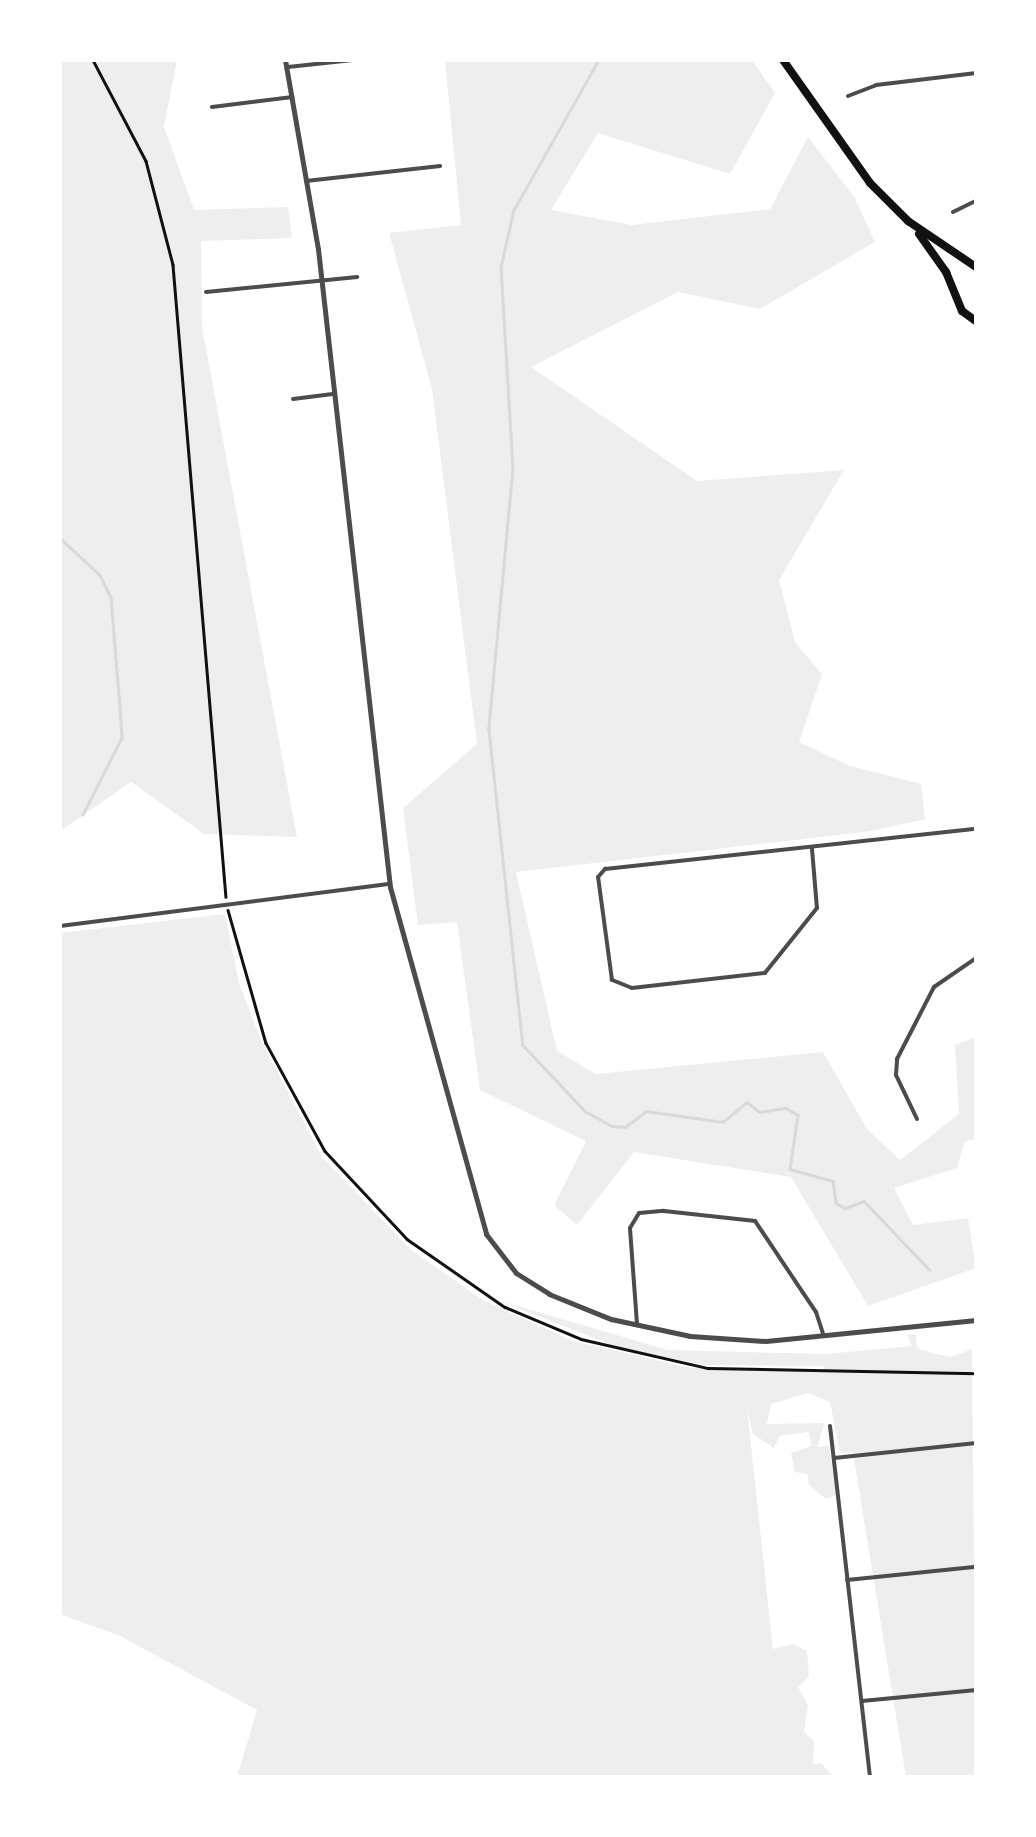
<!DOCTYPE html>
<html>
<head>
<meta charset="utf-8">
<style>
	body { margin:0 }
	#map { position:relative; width:1036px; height:1837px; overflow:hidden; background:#fff; font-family:Jost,sans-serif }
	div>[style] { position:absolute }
	.green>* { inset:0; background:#eee }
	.stream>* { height:2.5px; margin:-1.25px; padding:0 1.25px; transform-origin:1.25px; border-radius:1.25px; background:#d9d9d9 }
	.path>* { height:2.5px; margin:-1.25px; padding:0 1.25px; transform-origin:1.25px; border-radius:1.25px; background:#111 }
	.minor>* { height:4px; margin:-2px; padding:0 2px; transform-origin:2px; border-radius:2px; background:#4c4c4c }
	.tertiary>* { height:5px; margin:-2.5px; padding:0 2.5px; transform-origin:2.5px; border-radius:2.5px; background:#4c4c4c }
	.trunk>* { height:8px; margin:-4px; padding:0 4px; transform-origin:4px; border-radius:4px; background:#111 }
	span { translate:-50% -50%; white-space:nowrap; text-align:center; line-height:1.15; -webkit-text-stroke:9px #fff; paint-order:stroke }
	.frame { position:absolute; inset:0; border:62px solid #fff; pointer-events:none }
</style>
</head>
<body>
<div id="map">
	<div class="green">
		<i style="clip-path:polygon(60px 60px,177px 60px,164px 127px,194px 210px,288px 207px,292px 238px,201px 241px,202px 327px,297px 837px,204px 834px,131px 782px,60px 831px)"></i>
		<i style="clip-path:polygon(445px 60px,752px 60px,775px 93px,730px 174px,598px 133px,551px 210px,632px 225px,770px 209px,808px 137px,855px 198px,875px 242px,760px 309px,678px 292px,531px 367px,697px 481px,844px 470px,779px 580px,795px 642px,822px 674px,799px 742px,850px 766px,921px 784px,925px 819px,872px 831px,516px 872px,557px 1051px,596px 1074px,823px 1052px,867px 1129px,900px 1160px,959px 1114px,955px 1045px,976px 1037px,976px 1139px,965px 1141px,957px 1168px,894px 1188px,913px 1225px,968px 1218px,976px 1268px,868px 1306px,791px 1177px,634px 1152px,577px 1225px,554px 1205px,586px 1141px,480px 1090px,457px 922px,418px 925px,403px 808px,477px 744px,432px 389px,389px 233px,461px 225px)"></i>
		<i style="clip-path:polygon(225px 914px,239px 983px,260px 1038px,322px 1157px,411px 1250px,483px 1300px,573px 1341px,691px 1368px,825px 1372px,823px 1366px,704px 1365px,619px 1348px,500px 1301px,668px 1350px,826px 1354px,912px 1346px,907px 1334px,916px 1335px,917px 1348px,932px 1353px,951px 1357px,972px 1349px,976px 1777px,906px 1777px,853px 1453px,840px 1452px,830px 1402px,808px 1393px,771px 1404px,767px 1424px,825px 1423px,817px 1447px,829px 1446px,836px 1495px,826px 1499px,809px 1485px,807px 1474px,795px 1472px,791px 1453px,811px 1446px,809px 1432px,779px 1436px,774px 1448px,753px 1434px,747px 1408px,773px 1649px,793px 1644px,807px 1651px,809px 1677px,798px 1687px,808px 1705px,804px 1732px,814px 1741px,813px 1764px,821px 1763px,833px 1777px,237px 1777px,257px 1710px,120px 1636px,60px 1614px,60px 933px)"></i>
	</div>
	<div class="stream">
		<i style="left:599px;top:60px;width:172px;rotate:119.5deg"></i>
		<i style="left:514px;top:210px;width:58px;rotate:102.8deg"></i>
		<i style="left:501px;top:267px;width:201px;rotate:86.6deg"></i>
		<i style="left:513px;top:468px;width:262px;rotate:95.3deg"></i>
		<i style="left:489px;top:729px;width:318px;rotate:83.9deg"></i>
		<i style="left:523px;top:1045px;width:91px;rotate:46.8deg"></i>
		<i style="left:585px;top:1111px;width:31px;rotate:29deg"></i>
		<i style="left:612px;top:1126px;width:13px;rotate:4deg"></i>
		<i style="left:625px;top:1127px;width:26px;rotate:-37deg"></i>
		<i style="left:646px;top:1111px;width:78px;rotate:8.1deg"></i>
		<i style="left:723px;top:1122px;width:31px;rotate:-40deg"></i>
		<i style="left:747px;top:1102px;width:16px;rotate:38deg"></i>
		<i style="left:760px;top:1112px;width:26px;rotate:-9deg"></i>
		<i style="left:786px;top:1108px;width:14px;rotate:30deg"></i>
		<i style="left:798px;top:1115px;width:55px;rotate:98.4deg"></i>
		<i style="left:790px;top:1169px;width:45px;rotate:15.6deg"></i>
		<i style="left:833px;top:1181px;width:22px;rotate:82deg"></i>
		<i style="left:836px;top:1203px;width:10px;rotate:29deg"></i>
		<i style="left:845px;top:1208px;width:20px;rotate:-20deg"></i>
		<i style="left:864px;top:1201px;width:95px;rotate:46.3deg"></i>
		<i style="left:60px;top:538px;width:54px;rotate:42.8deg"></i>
		<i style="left:100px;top:575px;width:25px;rotate:64deg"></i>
		<i style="left:111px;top:598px;width:109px;rotate:85.3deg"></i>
		<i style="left:120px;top:707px;width:31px;rotate:86deg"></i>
		<i style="left:122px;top:738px;width:86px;rotate:116.9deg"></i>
	</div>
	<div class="path">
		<i style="left:93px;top:60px;width:114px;rotate:62.3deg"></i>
		<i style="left:146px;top:161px;width:107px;rotate:75.4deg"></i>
		<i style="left:173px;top:265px;width:634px;rotate:85.21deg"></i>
		<i style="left:228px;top:910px;width:138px;rotate:74.1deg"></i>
		<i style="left:266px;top:1043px;width:123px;rotate:61.4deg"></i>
		<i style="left:325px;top:1151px;width:120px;rotate:47deg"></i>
		<i style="left:407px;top:1239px;width:119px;rotate:34.8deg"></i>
		<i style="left:505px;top:1307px;width:82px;rotate:22.8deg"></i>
		<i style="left:581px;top:1339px;width:130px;rotate:12.9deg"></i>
		<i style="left:708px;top:1368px;width:268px;rotate:1.1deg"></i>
	</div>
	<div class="minor">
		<i style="left:288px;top:67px;width:65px;rotate:-6.1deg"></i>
		<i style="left:848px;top:96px;width:30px;rotate:-21deg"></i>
		<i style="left:876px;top:85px;width:101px;rotate:-6.8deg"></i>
		<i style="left:212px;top:107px;width:81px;rotate:-7.1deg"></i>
		<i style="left:306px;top:181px;width:135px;rotate:-6.4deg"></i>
		<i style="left:953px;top:212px;width:25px;rotate:-26deg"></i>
		<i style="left:206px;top:292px;width:152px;rotate:-5.7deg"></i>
		<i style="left:293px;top:399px;width:40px;rotate:-7.1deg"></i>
		<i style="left:812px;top:849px;width:59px;rotate:85.2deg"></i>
		<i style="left:817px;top:908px;width:83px;rotate:128.7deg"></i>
		<i style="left:765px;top:973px;width:134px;rotate:173.6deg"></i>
		<i style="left:632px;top:988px;width:22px;rotate:-158deg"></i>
		<i style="left:612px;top:980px;width:104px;rotate:-97.7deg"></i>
		<i style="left:598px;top:877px;width:11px;rotate:-49deg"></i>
		<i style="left:605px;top:869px;width:373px;rotate:-6.2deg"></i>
		<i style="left:60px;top:926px;width:333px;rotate:-7.3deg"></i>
		<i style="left:917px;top:1119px;width:49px;rotate:-115.5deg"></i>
		<i style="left:896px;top:1075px;width:16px;rotate:-86deg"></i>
		<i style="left:897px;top:1059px;width:81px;rotate:-62.8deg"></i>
		<i style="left:934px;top:987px;width:51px;rotate:-34.6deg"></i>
		<i style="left:637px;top:1324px;width:96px;rotate:-94.2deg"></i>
		<i style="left:630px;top:1228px;width:17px;rotate:-59deg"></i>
		<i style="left:639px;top:1213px;width:25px;rotate:-5deg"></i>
		<i style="left:664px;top:1211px;width:92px;rotate:6.3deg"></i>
		<i style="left:755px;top:1221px;width:110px;rotate:56.2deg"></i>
		<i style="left:816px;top:1312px;width:23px;rotate:72deg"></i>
		<i style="left:830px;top:1426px;width:353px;rotate:83.5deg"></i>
		<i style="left:834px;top:1458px;width:143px;rotate:-6deg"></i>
		<i style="left:847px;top:1580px;width:130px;rotate:-5.8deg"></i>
		<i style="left:862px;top:1701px;width:115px;rotate:-5.5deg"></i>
	</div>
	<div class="tertiary">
		<i style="left:285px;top:60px;width:192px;rotate:80.1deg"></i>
		<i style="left:318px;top:249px;width:642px;rotate:83.56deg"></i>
		<i style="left:390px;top:887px;width:360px;rotate:74.5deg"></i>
		<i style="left:486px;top:1234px;width:49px;rotate:52.4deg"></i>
		<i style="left:516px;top:1273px;width:39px;rotate:32deg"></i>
		<i style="left:549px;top:1294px;width:67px;rotate:22deg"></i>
		<i style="left:611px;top:1319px;width:81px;rotate:12.1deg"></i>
		<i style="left:690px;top:1336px;width:76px;rotate:3.8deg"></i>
		<i style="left:766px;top:1341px;width:211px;rotate:-5.7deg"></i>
	</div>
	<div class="trunk">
		<i style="left:783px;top:60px;width:151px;rotate:54.7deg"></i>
		<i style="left:870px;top:183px;width:54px;rotate:45deg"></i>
		<i style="left:908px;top:221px;width:82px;rotate:34.1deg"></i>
		<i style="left:919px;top:234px;width:47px;rotate:54.6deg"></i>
		<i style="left:946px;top:272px;width:42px;rotate:67.7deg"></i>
		<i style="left:962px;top:311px;width:17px;rotate:36deg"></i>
	</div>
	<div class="frame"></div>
</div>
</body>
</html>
